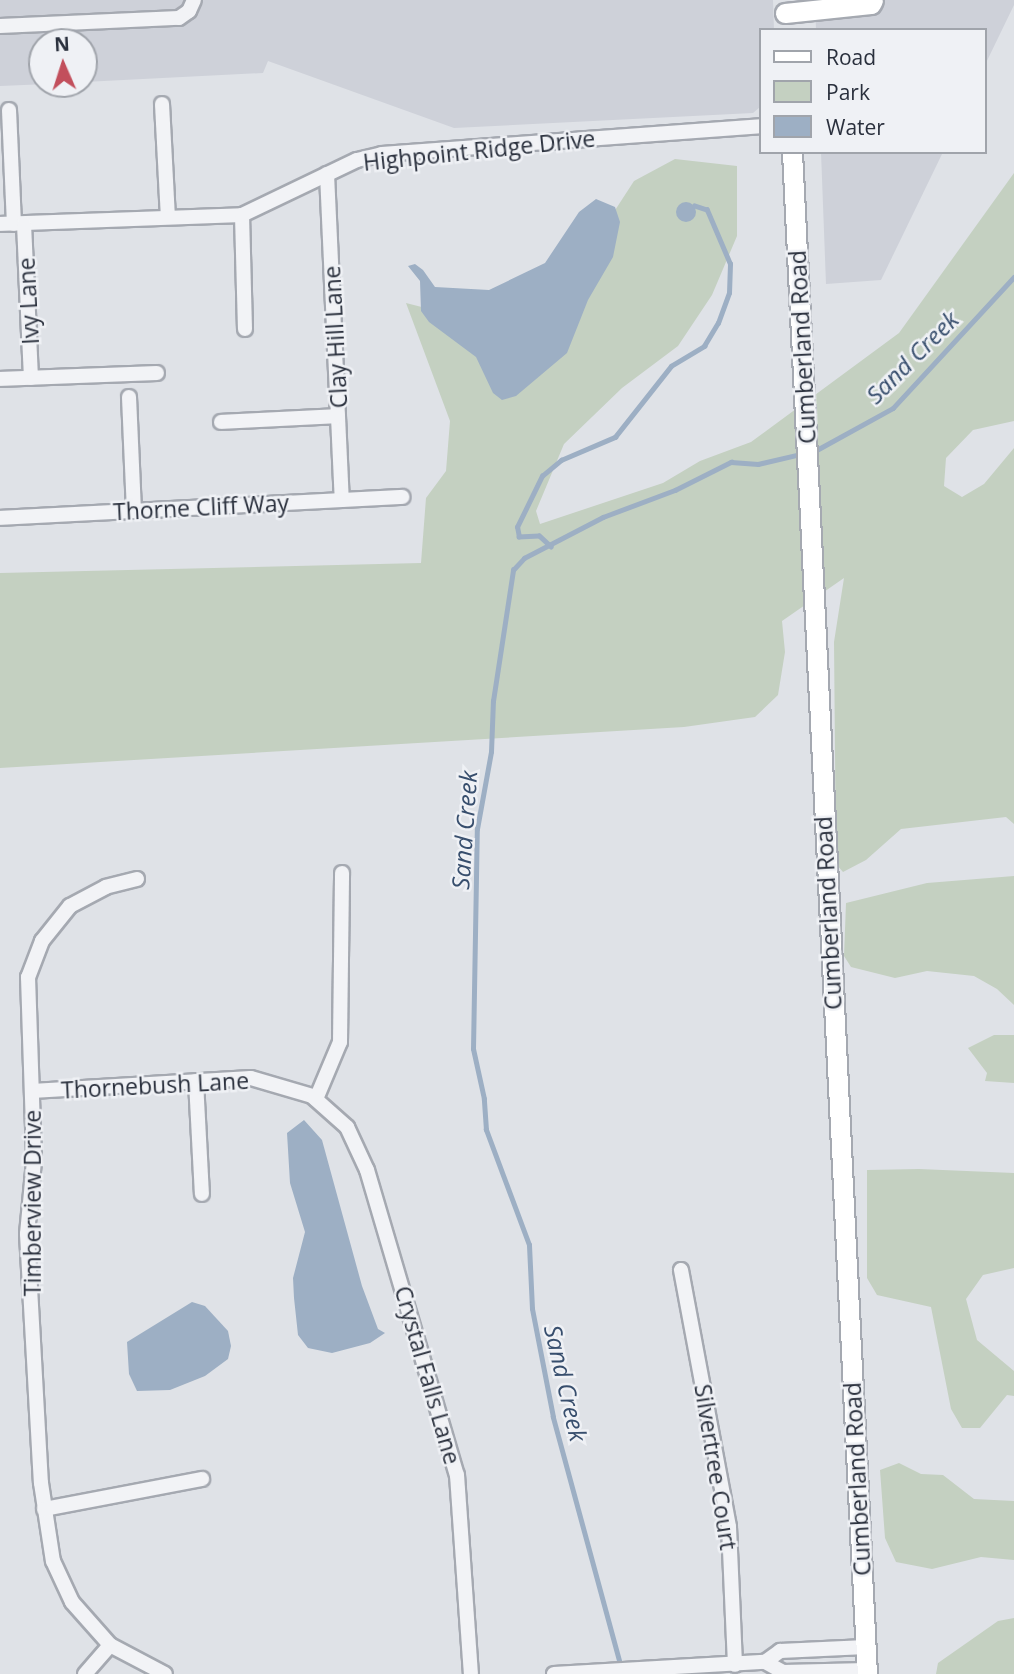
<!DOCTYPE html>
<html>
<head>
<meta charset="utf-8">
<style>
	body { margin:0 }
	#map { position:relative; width:1014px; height:1674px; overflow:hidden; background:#dfe2e7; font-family:"Open Sans",sans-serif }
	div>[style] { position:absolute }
	.built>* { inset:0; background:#ced1d9 }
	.green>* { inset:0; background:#c4d0c1 }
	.water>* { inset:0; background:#9dafc4 }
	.round { border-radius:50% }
	.stream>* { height:4.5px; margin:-2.25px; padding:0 2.25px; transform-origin:2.25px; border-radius:2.25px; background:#9dafc4 }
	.roads { filter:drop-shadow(2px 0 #a5a9b1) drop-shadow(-2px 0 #a5a9b1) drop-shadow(0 2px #a5a9b1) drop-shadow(0 -2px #a5a9b1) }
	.street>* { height:14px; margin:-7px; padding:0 7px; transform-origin:7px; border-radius:7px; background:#f2f3f6 }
	.secondary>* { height:19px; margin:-9.5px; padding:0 9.5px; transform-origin:9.5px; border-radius:9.5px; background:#fff }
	span { translate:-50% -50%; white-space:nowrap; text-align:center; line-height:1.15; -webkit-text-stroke:5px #eff1f5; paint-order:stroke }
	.street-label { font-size:23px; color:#2a303d }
	.water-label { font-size:24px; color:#374e6d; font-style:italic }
	.legend { position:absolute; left:759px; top:28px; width:228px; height:126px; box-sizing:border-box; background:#eff1f5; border:2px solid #a0a4ab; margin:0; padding:9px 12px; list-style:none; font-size:21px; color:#2a303d }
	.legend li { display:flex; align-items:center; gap:14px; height:35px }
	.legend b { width:35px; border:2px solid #a0a4ab }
	.north { position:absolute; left:28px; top:28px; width:70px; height:70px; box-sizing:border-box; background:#eff1f5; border:2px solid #a0a4ab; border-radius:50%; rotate:357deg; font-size:19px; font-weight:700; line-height:28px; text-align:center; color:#2a303d }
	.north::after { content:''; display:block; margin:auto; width:24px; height:32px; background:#c24f5c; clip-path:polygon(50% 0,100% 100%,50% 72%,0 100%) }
</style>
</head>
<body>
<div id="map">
	<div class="built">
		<i style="clip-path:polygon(0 0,773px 0,774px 30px,760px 30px,760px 107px,753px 113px,454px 128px,268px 61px,263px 73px,84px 82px,84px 42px,42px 42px,42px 84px,47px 84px,0 86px)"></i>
		<i style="clip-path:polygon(815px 0,1014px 0,1014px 5px,984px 67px,984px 30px,816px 30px)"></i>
		<i style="clip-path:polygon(821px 152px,943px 152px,881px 280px,826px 284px)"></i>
	</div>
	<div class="green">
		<i style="clip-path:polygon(675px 159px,737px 166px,737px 236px,712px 295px,678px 346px,622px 388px,564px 444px,536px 511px,540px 524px,663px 483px,700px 461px,751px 442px,899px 333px,1014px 173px,1014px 421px,973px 430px,946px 458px,944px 486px,962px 497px,984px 484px,1014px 448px,1014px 824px,1006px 817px,901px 829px,866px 860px,843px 872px,836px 864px,834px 642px,844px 578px,782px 621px,785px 652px,778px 695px,755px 717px,684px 727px,0 768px,0 573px,421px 563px,426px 498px,446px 471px,450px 421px,406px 303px,453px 315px,597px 238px,634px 181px)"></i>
		<i style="clip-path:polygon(1014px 876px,1014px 1005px,997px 989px,974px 976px,927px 971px,895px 978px,851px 967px,844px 956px,846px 903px,927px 883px)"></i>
		<i style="clip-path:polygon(994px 1035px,1014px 1035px,1014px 1083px,985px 1081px,987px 1073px,968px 1048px)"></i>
		<i style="clip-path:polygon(919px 1169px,1014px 1173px,1014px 1268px,983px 1275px,966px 1299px,977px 1340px,1014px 1371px,1014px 1396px,1007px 1395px,980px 1428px,962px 1428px,951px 1409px,931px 1307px,877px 1295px,867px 1278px,867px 1170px)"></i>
		<i style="clip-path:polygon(899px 1463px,921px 1474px,943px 1475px,974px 1499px,1014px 1501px,1014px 1560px,981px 1557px,932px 1569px,896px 1562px,885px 1538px,880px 1470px)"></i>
		<i style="clip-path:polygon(1014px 1618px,1014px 1674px,936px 1674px,938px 1663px,998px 1621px)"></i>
	</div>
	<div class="water">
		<i style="clip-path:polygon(596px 199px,615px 207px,620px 222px,613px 257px,588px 300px,567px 353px,516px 396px,502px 400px,493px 393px,476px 357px,429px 322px,421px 311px,420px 281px,408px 266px,415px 264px,423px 270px,435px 287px,489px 290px,545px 263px,579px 212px)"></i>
		<i class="round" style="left:676px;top:202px;width:20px;height:20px"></i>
		<i style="clip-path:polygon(304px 1120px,322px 1140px,362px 1286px,378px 1329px,385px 1333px,370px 1343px,332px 1353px,308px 1348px,298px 1335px,294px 1298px,293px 1278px,305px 1232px,290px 1183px,287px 1133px)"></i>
		<i style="clip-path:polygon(192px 1302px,205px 1306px,228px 1331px,231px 1346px,228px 1359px,205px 1376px,170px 1390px,137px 1391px,129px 1374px,127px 1342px)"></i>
	</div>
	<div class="stream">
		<i style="left:813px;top:452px;width:91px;rotate:-28.8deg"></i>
		<i style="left:893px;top:408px;width:178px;rotate:-47.3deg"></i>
		<i style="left:551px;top:547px;width:16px;rotate:-137deg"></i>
		<i style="left:539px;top:536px;width:20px;rotate:177deg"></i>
		<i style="left:519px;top:537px;width:10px;rotate:-101deg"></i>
		<i style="left:517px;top:527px;width:57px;rotate:-63.9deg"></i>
		<i style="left:542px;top:476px;width:25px;rotate:-40deg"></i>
		<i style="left:561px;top:460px;width:59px;rotate:-23.1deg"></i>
		<i style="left:615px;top:437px;width:90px;rotate:-51.7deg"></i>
		<i style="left:671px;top:366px;width:39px;rotate:-31deg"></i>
		<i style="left:704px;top:346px;width:27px;rotate:-59deg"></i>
		<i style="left:718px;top:323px;width:32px;rotate:-70deg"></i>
		<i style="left:729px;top:293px;width:29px;rotate:-88deg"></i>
		<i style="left:730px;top:264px;width:59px;rotate:-113.1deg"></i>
		<i style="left:707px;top:210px;width:13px;rotate:-162deg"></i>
		<i style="left:621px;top:1668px;width:260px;rotate:-105.2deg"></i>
		<i style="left:553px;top:1417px;width:110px;rotate:-101deg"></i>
		<i style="left:532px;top:1309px;width:64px;rotate:-92.7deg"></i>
		<i style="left:529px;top:1245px;width:123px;rotate:-110.5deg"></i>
		<i style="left:486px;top:1130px;width:31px;rotate:-94deg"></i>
		<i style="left:484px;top:1099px;width:51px;rotate:-102.4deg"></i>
		<i style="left:473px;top:1049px;width:220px;rotate:-89deg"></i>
		<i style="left:477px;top:829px;width:78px;rotate:-79.7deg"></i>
		<i style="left:491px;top:752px;width:51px;rotate:-87.8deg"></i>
		<i style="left:493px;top:701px;width:133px;rotate:-81.3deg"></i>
		<i style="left:513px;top:570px;width:16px;rotate:-47deg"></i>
		<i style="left:524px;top:558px;width:89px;rotate:-27.4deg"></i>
		<i style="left:603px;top:517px;width:77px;rotate:-20.6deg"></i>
		<i style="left:675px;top:490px;width:63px;rotate:-26.6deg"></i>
		<i style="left:731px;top:462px;width:27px;rotate:4deg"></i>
		<i style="left:758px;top:464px;width:44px;rotate:-13.1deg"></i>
	</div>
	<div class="roads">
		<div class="street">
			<i style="left:0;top:26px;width:179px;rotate:-2.6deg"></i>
			<i style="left:179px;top:18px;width:12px;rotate:-35deg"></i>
			<i style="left:189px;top:11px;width:12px;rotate:-66deg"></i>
			<i style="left:162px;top:104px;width:113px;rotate:87deg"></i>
			<i style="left:9px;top:110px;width:114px;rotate:87.5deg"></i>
			<i style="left:327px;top:174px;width:326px;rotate:87.4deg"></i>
			<i style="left:242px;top:215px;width:114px;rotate:88.5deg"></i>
			<i style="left:0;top:224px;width:242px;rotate:-2.1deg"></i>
			<i style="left:242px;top:215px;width:127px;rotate:-25.6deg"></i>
			<i style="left:357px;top:160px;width:26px;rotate:-13deg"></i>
			<i style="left:382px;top:154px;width:379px;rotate:-4.2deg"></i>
			<i style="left:24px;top:224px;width:154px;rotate:87.4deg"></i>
			<i style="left:0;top:379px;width:157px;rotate:-2.2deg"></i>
			<i style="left:129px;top:397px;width:114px;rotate:87.5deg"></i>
			<i style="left:221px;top:422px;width:117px;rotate:-2.9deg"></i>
			<i style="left:0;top:518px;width:403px;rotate:-3deg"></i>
			<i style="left:137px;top:879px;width:32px;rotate:166deg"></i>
			<i style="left:106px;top:887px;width:41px;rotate:152.2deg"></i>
			<i style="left:70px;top:906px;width:45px;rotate:128.7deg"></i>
			<i style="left:42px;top:941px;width:39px;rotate:111deg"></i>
			<i style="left:28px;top:977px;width:184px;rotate:88.1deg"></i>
			<i style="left:34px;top:1161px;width:73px;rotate:95.5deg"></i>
			<i style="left:27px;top:1234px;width:249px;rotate:86.8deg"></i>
			<i style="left:41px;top:1483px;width:79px;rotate:81.3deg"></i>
			<i style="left:53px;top:1561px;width:45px;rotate:65.1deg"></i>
			<i style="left:72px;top:1602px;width:57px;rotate:48.5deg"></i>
			<i style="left:110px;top:1645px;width:62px;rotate:27.8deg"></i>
			<i style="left:196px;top:1081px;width:113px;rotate:87deg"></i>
			<i style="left:32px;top:1091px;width:219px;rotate:-3.4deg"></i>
			<i style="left:251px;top:1078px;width:64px;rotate:16.4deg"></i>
			<i style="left:312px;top:1096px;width:47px;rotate:41.5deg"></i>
			<i style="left:347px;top:1127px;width:47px;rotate:65.1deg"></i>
			<i style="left:367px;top:1170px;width:318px;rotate:73.6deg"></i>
			<i style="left:457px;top:1475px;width:199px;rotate:86deg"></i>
			<i style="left:316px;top:1099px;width:62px;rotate:-67.2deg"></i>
			<i style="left:340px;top:1042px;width:169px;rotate:-89.3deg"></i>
			<i style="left:681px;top:1270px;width:261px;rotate:79.4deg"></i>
			<i style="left:729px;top:1527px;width:138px;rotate:87.5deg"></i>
			<i style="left:44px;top:1509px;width:161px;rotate:-10.8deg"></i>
			<i style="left:765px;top:1662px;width:19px;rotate:-36deg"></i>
			<i style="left:780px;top:1651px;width:86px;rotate:-2.7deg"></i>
			<i style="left:85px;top:1674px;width:38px;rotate:-49deg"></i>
			<i style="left:554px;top:1674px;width:211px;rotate:-3.3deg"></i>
			<i style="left:765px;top:1662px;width:21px;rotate:29deg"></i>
			<i style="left:783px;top:1672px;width:84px;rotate:-1.4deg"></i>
		</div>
		<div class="secondary">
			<i style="left:785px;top:13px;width:86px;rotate:-6deg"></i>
			<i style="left:871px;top:4px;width:4px;rotate:-63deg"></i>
			<i style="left:792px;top:152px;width:1524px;rotate:87.18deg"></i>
		</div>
	</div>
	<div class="street-label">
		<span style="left:479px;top:150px;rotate:-6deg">Highpoint Ridge Drive</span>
		<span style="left:28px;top:301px;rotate:-93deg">Ivy Lane</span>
		<span style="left:335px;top:337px;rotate:-93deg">Clay Hill Lane</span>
		<span style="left:802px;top:347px;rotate:-93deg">Cumberland Road</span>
		<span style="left:201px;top:507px;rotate:-3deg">Thorne Cliff Way</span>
		<span style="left:828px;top:913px;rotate:-93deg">Cumberland Road</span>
		<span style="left:155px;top:1085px;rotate:-3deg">Thornebush Lane</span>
		<span style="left:32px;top:1203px;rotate:-90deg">Timberview Drive</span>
		<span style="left:428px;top:1375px;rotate:74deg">Crystal Falls Lane</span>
		<span style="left:716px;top:1467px;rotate:81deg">Silvertree Court</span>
		<span style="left:857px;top:1479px;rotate:-93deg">Cumberland Road</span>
	</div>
	<div class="water-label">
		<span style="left:912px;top:357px;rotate:-45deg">Sand Creek</span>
		<span style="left:464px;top:830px;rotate:-86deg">Sand Creek</span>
		<span style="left:566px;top:1383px;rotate:77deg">Sand Creek</span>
	</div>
	<ul class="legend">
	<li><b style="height:9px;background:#fff"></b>Road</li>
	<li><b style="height:19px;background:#c4d0c1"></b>Park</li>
	<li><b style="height:19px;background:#9dafc4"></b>Water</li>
	</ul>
	<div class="north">N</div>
</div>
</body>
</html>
